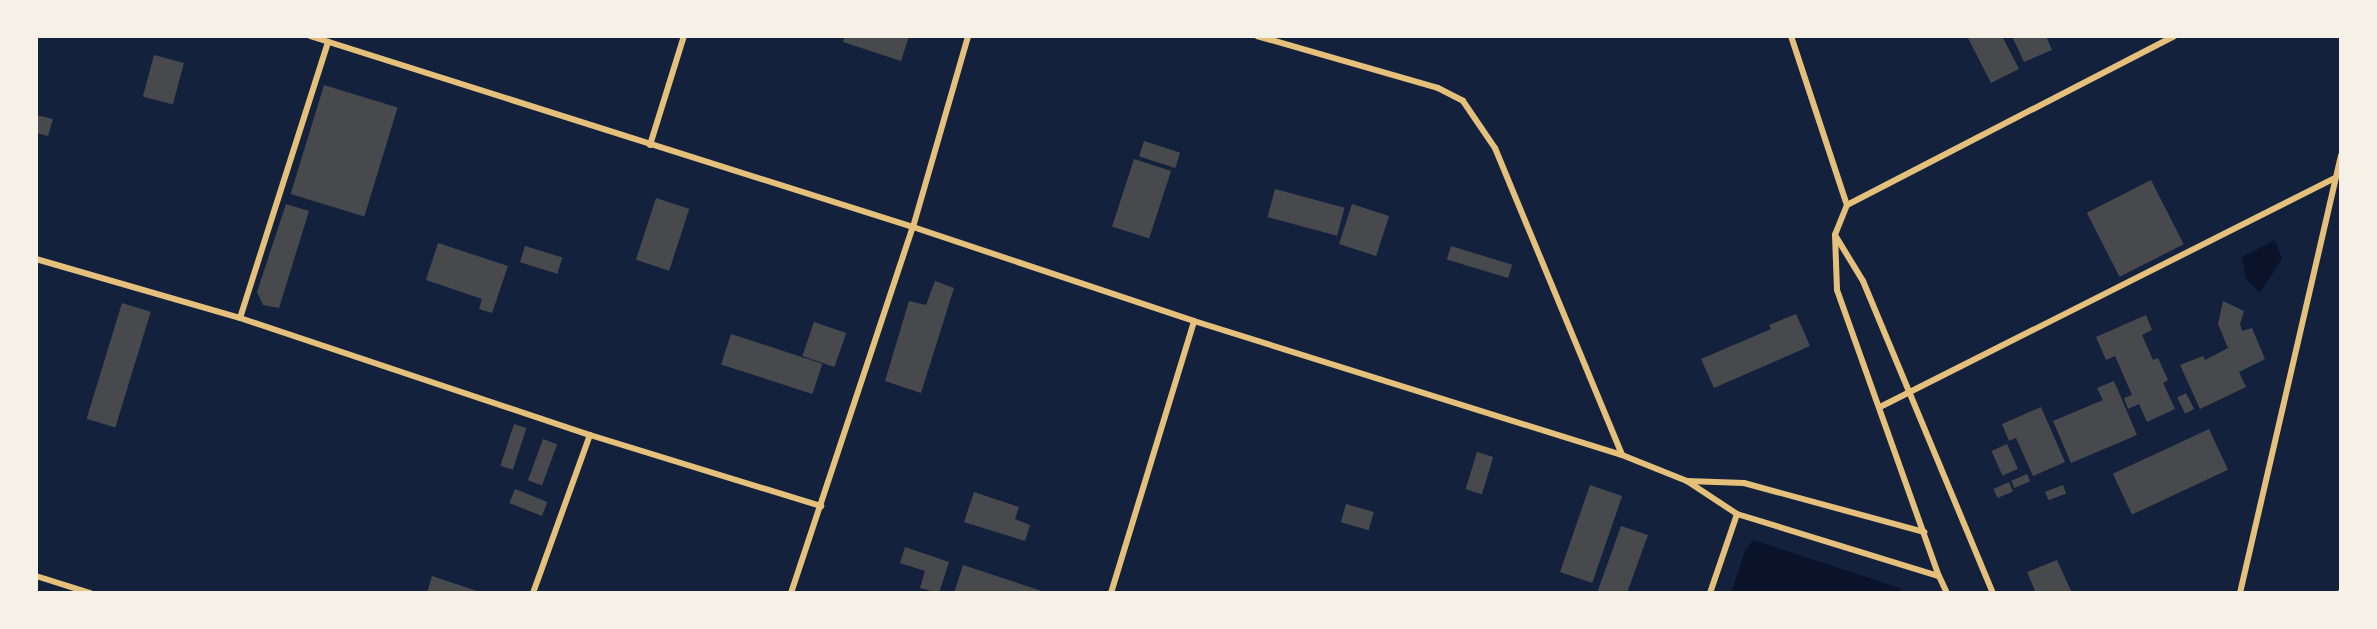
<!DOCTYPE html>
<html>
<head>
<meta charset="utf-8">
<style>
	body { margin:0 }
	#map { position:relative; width:2377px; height:629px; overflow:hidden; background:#14213d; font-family:"DejaVu Sans",sans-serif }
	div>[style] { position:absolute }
	.water>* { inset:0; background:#0b132b }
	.building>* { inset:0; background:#48494c; transform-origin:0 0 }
	.minor>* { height:6px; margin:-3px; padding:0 3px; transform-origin:3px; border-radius:3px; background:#e5c07b }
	span { translate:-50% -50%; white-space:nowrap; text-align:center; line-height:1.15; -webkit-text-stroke:4.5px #f6f1e7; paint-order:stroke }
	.frame { position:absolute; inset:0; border:38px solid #f6f1e7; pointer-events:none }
</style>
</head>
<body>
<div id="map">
	<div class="water">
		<i style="clip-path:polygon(2275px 240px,2282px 259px,2260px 293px,2246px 279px,2242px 257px)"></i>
		<i style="clip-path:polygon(1753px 540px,1900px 588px,1904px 593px,1731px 593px,1745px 551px)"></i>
	</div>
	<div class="building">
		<i style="clip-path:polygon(845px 36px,909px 36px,901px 61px,843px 42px)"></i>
		<i style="clip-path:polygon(1967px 36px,2002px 36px,2019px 69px,1991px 83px)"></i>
		<i style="clip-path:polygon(2012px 36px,2046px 36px,2052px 50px,2024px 62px)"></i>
		<i style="left:154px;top:55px;width:31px;height:43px;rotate:15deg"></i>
		<i style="left:324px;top:85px;width:77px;height:114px;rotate:17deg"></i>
		<i style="clip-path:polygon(36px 115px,53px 119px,48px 136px,36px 133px)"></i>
		<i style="left:1144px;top:141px;width:38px;height:16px;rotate:18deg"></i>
		<i style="left:1134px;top:159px;width:39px;height:71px;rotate:18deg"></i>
		<i style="left:2151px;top:180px;width:72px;height:72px;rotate:63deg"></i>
		<i style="left:1275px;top:189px;width:72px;height:29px;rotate:15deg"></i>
		<i style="left:656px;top:198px;width:35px;height:65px;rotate:18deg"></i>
		<i style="clip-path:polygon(286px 204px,309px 211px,279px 308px,263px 305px,257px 292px)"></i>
		<i style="left:1352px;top:204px;width:39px;height:42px;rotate:18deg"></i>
		<i style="clip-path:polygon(438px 243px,508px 266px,492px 313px,479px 309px,482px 299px,426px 280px)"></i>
		<i style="left:525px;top:246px;width:39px;height:17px;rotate:17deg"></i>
		<i style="left:1451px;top:246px;width:64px;height:14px;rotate:17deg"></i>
		<i style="clip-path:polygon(935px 281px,954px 288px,921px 393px,885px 381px,909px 301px,926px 305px)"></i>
		<i style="clip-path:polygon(2223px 301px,2244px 311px,2240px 324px,2242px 331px,2252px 328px,2265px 359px,2239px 372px,2246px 387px,2200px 409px,2180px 365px,2203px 356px,2205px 360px,2228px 348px,2218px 324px)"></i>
		<i style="left:122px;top:303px;width:30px;height:121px;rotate:17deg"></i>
		<i style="clip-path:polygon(1796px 314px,1810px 346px,1714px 388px,1701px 359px,1771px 329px,1769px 325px)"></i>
		<i style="clip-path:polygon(2146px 315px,2152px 330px,2142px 335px,2153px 360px,2158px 358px,2168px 380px,2163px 383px,2175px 409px,2147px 422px,2139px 404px,2128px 409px,2124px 398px,2132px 395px,2115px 356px,2106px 360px,2096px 337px)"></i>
		<i style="left:814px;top:322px;width:34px;height:36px;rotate:19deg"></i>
		<i style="left:731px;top:334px;width:96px;height:32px;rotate:18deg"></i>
		<i style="clip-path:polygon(2114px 381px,2137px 435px,2071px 463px,2053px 421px,2103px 400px,2097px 388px)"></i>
		<i style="left:2186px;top:393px;width:18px;height:10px;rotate:63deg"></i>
		<i style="clip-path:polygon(2041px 407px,2065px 462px,2033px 476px,2016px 438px,2009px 441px,2002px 424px)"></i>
		<i style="left:514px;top:424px;width:13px;height:44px;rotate:18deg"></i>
		<i style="left:2209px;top:429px;width:45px;height:106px;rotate:65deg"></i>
		<i style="left:543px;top:439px;width:15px;height:44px;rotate:20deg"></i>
		<i style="left:2007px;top:444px;width:27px;height:17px;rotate:66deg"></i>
		<i style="left:1477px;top:452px;width:17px;height:39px;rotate:17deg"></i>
		<i style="left:2027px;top:474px;width:8px;height:17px;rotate:67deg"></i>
		<i style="left:2009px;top:482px;width:10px;height:17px;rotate:66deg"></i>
		<i style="left:1590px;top:485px;width:34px;height:92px;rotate:19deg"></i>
		<i style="left:2063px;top:485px;width:9px;height:19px;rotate:69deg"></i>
		<i style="left:515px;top:489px;width:35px;height:15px;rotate:22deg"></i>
		<i style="clip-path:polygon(974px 492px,1019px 507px,1015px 519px,1030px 525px,1025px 541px,964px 522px)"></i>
		<i style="left:1346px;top:504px;width:29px;height:19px;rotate:16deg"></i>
		<i style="clip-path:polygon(1621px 526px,1648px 535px,1627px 593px,1597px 593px)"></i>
		<i style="clip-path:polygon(905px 547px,949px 562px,939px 593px,920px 588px,925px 571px,900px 563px)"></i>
		<i style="clip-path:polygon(2057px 560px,2072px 593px,2036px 593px,2027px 572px)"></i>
		<i style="clip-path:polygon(963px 565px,1048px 593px,954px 593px)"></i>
		<i style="clip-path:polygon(432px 576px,483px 593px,427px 593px)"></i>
	</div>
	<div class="minor">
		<i style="left:310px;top:36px;width:633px;rotate:17.58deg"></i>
		<i style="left:913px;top:227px;width:296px;rotate:18.5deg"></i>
		<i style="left:1194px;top:321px;width:448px;rotate:17.4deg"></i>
		<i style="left:1622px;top:455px;width:70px;rotate:21.8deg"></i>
		<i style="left:1687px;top:481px;width:60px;rotate:33.4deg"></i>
		<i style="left:1737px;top:514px;width:211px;rotate:17.1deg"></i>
		<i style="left:1257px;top:36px;width:188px;rotate:16deg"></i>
		<i style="left:1438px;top:88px;width:28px;rotate:27deg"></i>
		<i style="left:1463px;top:101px;width:57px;rotate:55.8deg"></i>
		<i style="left:1495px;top:148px;width:332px;rotate:67.5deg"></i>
		<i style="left:1791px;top:36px;width:178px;rotate:71.7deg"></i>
		<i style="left:1847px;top:205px;width:32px;rotate:112deg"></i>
		<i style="left:1835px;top:235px;width:55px;rotate:87.9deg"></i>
		<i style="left:1837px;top:290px;width:304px;rotate:70.4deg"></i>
		<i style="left:1939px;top:576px;width:19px;rotate:65deg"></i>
		<i style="left:650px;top:145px;width:114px;rotate:-72.7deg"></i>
		<i style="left:1847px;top:205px;width:368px;rotate:-27.3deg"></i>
		<i style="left:1835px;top:235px;width:54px;rotate:58.7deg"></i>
		<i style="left:1863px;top:281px;width:338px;rotate:67.4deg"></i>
		<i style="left:36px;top:259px;width:212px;rotate:16.1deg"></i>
		<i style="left:240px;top:318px;width:369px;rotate:18.5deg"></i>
		<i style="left:590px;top:435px;width:242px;rotate:17.1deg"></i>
		<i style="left:240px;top:318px;width:290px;rotate:-72.3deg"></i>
		<i style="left:1880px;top:407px;width:509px;rotate:-26.72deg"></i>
		<i style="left:1687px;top:481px;width:57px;rotate:2deg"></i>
		<i style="left:1744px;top:483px;width:187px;rotate:15.2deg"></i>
		<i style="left:36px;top:576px;width:57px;rotate:17.5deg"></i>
		<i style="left:533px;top:593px;width:168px;rotate:-70.2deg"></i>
		<i style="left:791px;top:593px;width:386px;rotate:-71.6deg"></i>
		<i style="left:913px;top:227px;width:199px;rotate:-73.9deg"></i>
		<i style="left:1111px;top:593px;width:284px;rotate:-73deg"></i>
		<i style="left:1710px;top:593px;width:83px;rotate:-71.1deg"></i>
		<i style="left:2240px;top:593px;width:449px;rotate:-77deg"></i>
		<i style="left:2340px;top:593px;width:1px"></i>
	</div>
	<div class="frame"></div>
</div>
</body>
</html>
